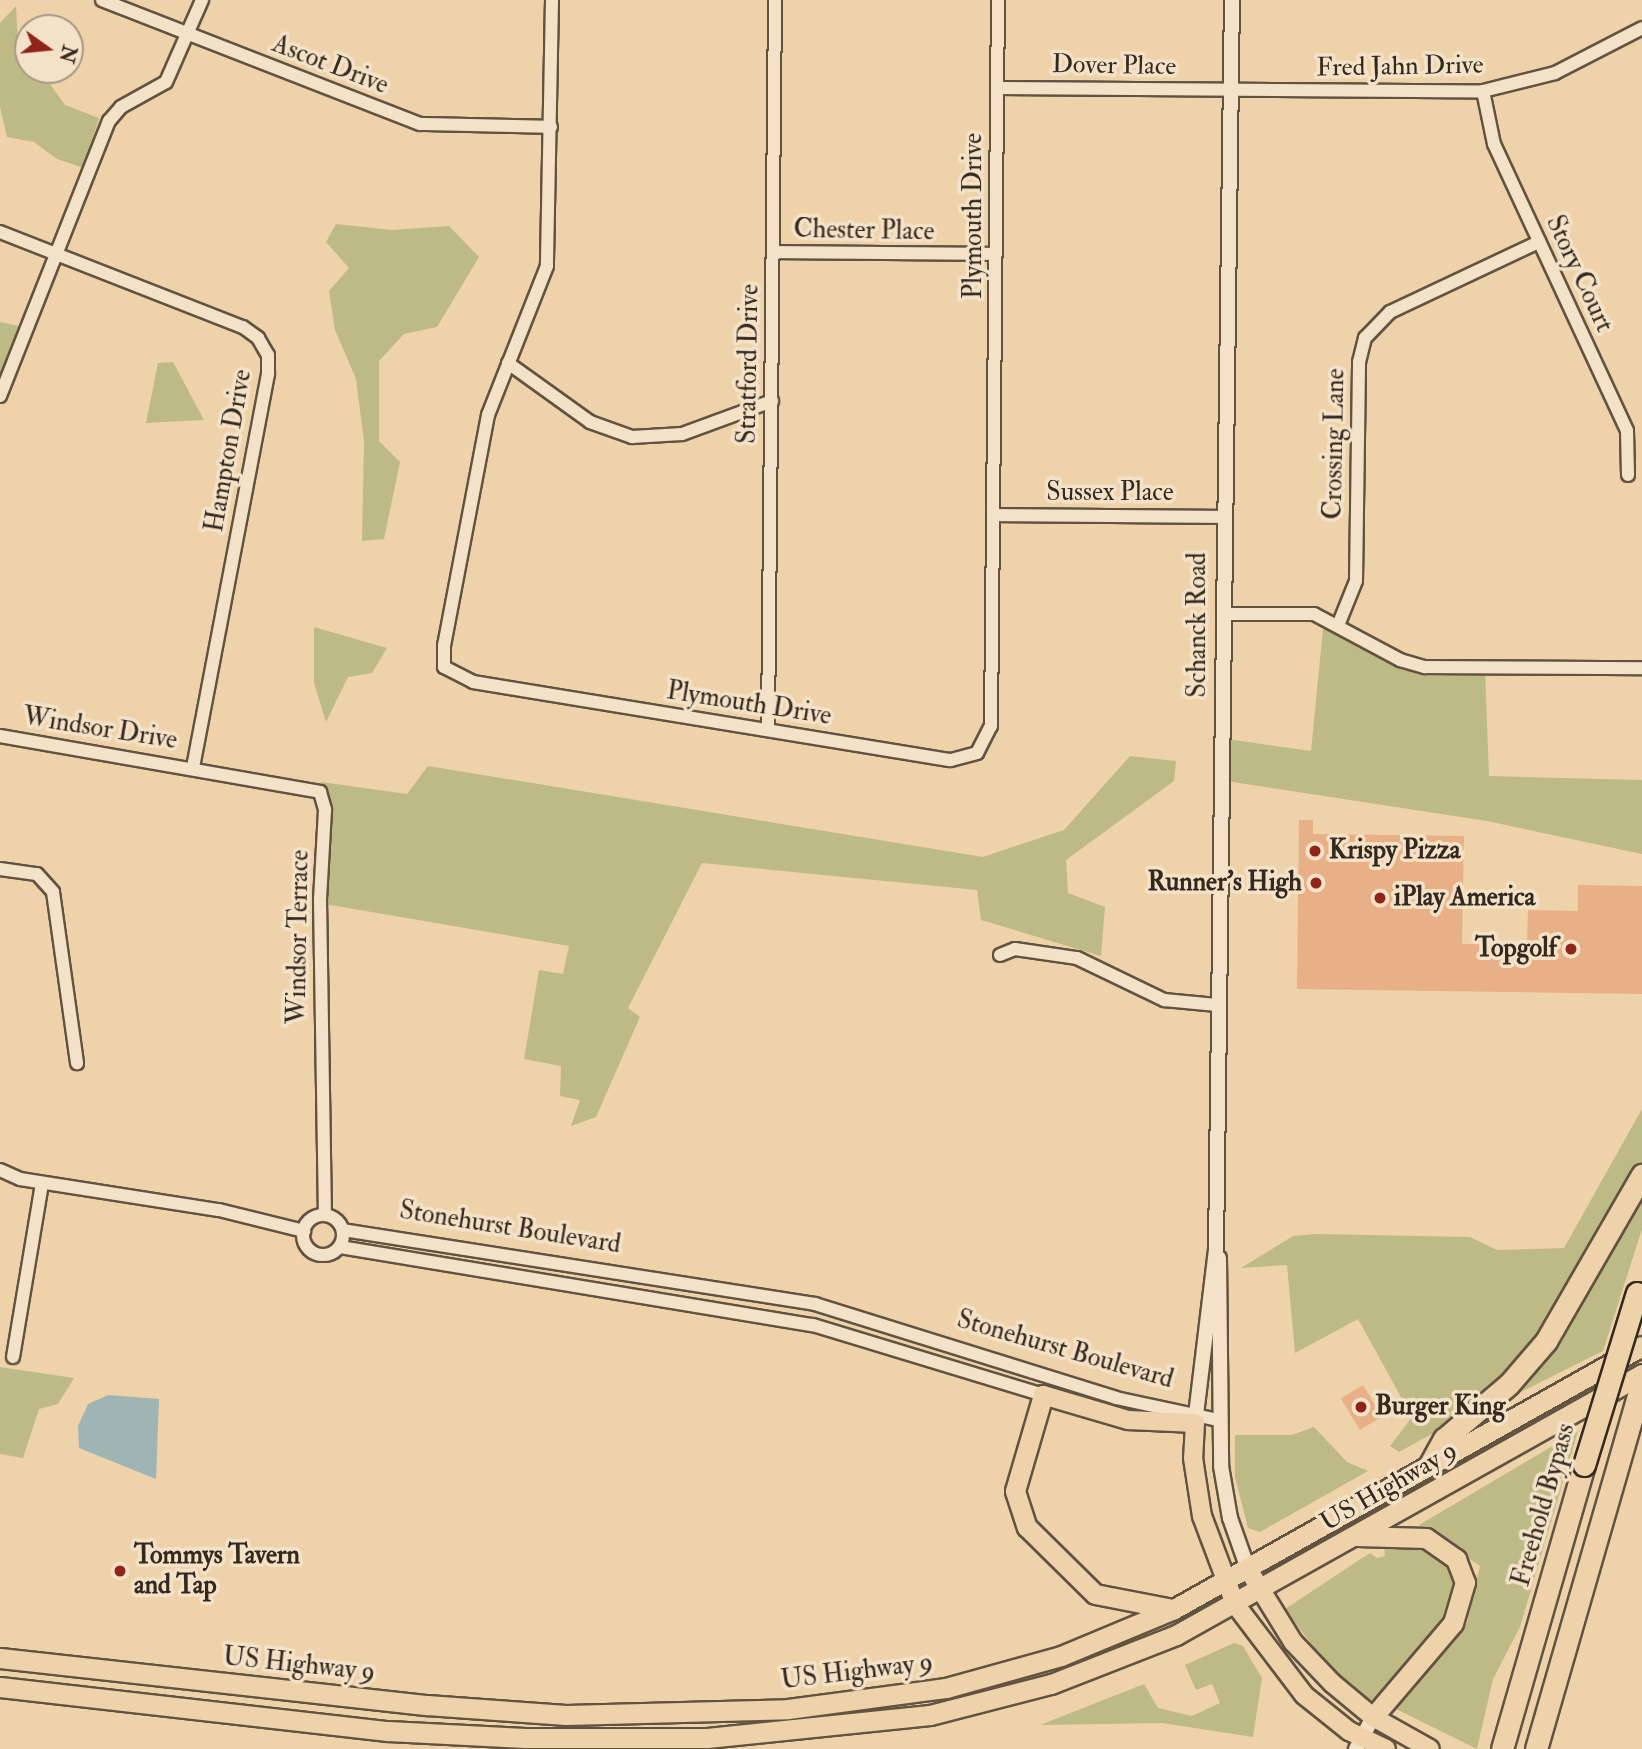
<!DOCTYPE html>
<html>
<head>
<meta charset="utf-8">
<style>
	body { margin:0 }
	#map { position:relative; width:1642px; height:1749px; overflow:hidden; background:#eed2aa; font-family:"IM FELL Double Pica",serif }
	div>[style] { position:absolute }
	.green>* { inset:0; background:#beba85 }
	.water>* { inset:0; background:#9eb5b4 }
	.building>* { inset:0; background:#e8b087; transform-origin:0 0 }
	.roads { filter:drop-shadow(2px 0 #625341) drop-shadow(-2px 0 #625341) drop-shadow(0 2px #625341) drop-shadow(0 -2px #625341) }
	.minor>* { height:12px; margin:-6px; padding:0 6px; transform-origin:6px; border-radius:6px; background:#f4e2c8 }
	.minor>.ring { margin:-6px; padding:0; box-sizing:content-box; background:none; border:12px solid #f4e2c8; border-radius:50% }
	.tertiary>* { height:14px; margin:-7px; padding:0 7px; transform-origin:7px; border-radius:7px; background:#f4e2c8 }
	.primary>* { height:18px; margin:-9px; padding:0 9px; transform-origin:9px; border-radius:9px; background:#eed2aa }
	.trunk>* { height:19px; margin:-9.5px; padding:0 9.5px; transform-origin:9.5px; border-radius:9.5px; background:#eed2aa }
	.motorway>* { height:21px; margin:-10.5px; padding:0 10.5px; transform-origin:10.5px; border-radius:10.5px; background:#eed2aa }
	.bridges { filter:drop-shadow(2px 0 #34291e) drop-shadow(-2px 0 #34291e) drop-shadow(0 2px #34291e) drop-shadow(0 -2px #34291e) }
	.motorway-bridge>* { height:21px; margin:-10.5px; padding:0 10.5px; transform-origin:10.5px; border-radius:10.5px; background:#eed2aa }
	.dots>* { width:19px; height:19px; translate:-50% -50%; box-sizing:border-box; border:4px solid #f4e2c8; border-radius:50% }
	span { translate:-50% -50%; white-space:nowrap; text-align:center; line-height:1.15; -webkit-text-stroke:7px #f4e2c8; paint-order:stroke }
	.street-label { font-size:26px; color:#34291e }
	.poi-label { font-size:26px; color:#34291e; font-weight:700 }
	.left { translate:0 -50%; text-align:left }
	.right { translate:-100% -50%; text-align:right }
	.north { position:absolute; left:14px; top:14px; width:70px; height:70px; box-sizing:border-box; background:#f4e2c8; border:2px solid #a79884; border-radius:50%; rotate:105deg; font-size:19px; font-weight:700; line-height:28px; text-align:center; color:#34291e }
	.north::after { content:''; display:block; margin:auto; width:24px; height:32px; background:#8f2418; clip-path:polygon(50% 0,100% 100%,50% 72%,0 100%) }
</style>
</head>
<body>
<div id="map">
	<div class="green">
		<i style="clip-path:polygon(16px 6px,18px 45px,28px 53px,28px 70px,40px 70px,65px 105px,99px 118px,84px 168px,57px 159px,34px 142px,7px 137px,0 107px,0 23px)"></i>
		<i style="clip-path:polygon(336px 224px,392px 230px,449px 226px,479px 257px,437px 327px,404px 334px,379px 361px,379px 441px,400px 462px,384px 539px,362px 541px,364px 441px,356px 379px,335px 330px,329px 291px,349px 268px,326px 242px)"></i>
		<i style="clip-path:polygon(0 322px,19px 326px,2px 372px,0 372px)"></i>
		<i style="clip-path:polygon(173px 362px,204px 420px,146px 423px,158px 363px)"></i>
		<i style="clip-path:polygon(1324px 619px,1410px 663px,1485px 668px,1489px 776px,1642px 780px,1642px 854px,1487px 821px,1226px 781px,1227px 739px,1311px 751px)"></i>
		<i style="clip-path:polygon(314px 627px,387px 648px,372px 673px,348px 677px,326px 722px,314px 683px)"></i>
		<i style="clip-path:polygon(1130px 756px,1176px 761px,1174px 781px,1066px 860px,1068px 893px,1105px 907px,1101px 956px,981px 920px,977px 890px,702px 863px,628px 1008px,640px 1017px,596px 1117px,571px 1126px,580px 1100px,560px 1096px,561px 1066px,524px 1059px,539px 970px,563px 974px,569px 946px,319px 903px,321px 782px,407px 794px,428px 766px,983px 857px,1064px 830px)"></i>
		<i style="clip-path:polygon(1642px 1109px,1642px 1164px,1526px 1358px,1468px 1414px,1399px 1452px,1390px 1446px,1412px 1417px,1358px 1319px,1295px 1353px,1287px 1265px,1241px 1268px,1293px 1236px,1316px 1234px,1470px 1237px,1497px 1250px,1564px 1248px)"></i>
		<i style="clip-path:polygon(1642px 1195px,1642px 1229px,1603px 1351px,1513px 1396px,1576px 1309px)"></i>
		<i style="clip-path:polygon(0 1367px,74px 1378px,58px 1404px,39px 1409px,23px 1458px,0 1454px)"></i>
		<i style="clip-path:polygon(1314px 1427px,1347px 1462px,1368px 1471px,1260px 1532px,1248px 1528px,1235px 1477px,1235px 1435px,1292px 1435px)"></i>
		<i style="clip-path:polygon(1578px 1431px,1520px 1627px,1493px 1679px,1477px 1749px,1392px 1707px,1467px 1623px,1480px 1566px,1419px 1525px)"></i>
		<i style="clip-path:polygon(1415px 1543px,1439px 1549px,1457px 1569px,1453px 1615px,1376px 1700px,1368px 1699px,1326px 1664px,1285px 1609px,1370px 1553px,1377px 1558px,1385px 1556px,1384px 1547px)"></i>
		<i style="clip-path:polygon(1234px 1643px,1243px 1646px,1262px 1678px,1253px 1737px,1162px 1723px,1040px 1725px,1144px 1684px,1158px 1708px,1192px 1716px,1220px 1703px,1212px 1684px,1196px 1690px,1185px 1665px)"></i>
	</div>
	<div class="water">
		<i style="clip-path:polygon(108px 1395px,159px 1399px,156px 1479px,79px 1448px,78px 1426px,88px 1404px)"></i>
	</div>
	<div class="building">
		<i style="clip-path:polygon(1299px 820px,1313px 820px,1313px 834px,1464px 836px,1462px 944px,1527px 944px,1528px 910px,1578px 911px,1578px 885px,1642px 886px,1642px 994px,1297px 989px)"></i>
		<i style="left:1363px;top:1385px;width:37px;height:26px;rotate:59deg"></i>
	</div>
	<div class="roads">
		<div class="minor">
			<i style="left:102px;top:0;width:341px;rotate:21.3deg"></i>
			<i style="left:420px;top:124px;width:131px;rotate:1.3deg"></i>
			<i style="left:552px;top:0;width:266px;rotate:91.1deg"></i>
			<i style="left:547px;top:266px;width:160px;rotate:111.6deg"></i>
			<i style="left:488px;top:415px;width:234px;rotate:100.8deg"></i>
			<i style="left:444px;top:645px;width:22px;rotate:90deg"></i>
			<i style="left:444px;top:667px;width:33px;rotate:27deg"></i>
			<i style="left:473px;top:682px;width:484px;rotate:9.3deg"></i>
			<i style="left:951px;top:760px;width:27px;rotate:-15deg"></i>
			<i style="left:977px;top:753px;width:30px;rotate:-63deg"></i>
			<i style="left:991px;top:726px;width:726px;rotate:-89.45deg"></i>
			<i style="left:998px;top:88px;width:485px;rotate:0.4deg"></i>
			<i style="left:1483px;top:91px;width:74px;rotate:-14deg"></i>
			<i style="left:1555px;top:73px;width:98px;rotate:-27.3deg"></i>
			<i style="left:1483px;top:91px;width:54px;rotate:78.3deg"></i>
			<i style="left:1494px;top:144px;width:316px;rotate:65.1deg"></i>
			<i style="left:1627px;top:431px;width:44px;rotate:88.7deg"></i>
			<i style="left:0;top:232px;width:261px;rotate:21.4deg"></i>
			<i style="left:243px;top:327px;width:19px;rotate:36deg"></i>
			<i style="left:258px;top:338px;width:20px;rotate:60deg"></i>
			<i style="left:268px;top:355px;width:19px;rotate:90deg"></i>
			<i style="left:268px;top:374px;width:400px;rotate:100.8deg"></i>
			<i style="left:774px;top:252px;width:222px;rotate:0.5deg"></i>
			<i style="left:508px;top:363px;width:101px;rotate:35.7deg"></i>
			<i style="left:590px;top:422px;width:45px;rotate:19.7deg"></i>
			<i style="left:632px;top:437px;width:50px;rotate:-3.4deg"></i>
			<i style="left:682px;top:434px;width:96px;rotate:-20.1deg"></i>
			<i style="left:0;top:396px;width:296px;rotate:-68.4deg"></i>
			<i style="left:109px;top:121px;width:18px;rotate:-49deg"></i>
			<i style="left:121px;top:107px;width:51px;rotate:-29.1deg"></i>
			<i style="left:166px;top:82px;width:90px;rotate:-66.3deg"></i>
			<i style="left:994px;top:515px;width:231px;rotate:0.5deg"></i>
			<i style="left:1225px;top:614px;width:89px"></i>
			<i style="left:1314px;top:614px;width:98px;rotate:28.1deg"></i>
			<i style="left:1400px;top:660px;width:26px;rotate:16deg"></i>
			<i style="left:1425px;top:667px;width:217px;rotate:0.3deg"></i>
			<i style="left:1339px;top:623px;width:45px;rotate:-68deg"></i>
			<i style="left:1356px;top:581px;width:219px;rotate:-89.2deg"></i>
			<i style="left:1359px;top:362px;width:25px;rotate:-76deg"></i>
			<i style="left:1365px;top:338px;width:36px;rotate:-46deg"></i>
			<i style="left:1390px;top:312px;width:165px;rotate:-25.2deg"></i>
			<i style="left:768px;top:729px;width:729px;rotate:-89.45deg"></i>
			<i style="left:0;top:736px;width:325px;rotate:9.9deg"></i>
			<i style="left:320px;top:792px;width:19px;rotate:74deg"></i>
			<i style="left:325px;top:810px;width:89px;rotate:93.2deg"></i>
			<i style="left:320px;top:899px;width:316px;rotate:89.1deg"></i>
			<i style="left:0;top:869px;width:37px;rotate:8deg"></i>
			<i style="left:37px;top:874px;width:24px;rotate:48deg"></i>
			<i style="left:53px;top:892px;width:173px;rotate:82deg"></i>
			<i style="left:1000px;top:955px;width:16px;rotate:-22deg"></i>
			<i style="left:1015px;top:949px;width:63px;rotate:8.3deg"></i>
			<i style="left:1077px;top:958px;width:97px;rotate:25.8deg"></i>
			<i style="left:1164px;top:1000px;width:53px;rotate:5.4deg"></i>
			<i style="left:0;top:1170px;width:22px;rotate:24deg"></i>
			<i style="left:20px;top:1179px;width:201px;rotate:8.9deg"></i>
			<i style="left:219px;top:1210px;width:88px;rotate:13.9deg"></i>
			<i class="ring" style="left:303px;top:1215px;width:28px;height:28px"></i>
			<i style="left:343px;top:1230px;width:478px;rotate:8.9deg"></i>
			<i style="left:815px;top:1304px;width:315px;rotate:17.3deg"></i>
			<i style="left:1116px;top:1398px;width:105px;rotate:12.1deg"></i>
			<i style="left:340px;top:1247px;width:479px;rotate:9.4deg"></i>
			<i style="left:813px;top:1325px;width:240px;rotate:16.9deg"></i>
			<i style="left:13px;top:1357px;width:176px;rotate:-80.5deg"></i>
		</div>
		<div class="tertiary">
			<i style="left:1219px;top:1258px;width:208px;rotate:89.4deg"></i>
			<i style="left:1221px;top:1466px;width:53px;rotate:80.2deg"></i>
			<i style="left:1230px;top:1518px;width:54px;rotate:70.6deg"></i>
			<i style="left:1195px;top:1423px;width:174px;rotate:-83.1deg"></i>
			<i style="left:1216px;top:1250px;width:1250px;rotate:-89.27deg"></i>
			<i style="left:1356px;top:1749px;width:36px;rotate:-62deg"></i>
		</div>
		<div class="primary">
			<i style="left:1043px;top:1395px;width:89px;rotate:16.4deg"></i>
			<i style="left:1128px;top:1420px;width:67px;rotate:2.6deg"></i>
			<i style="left:1195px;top:1423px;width:35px;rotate:93deg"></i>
			<i style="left:1193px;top:1458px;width:59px;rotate:81.2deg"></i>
			<i style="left:1202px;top:1516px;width:94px;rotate:69.4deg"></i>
			<i style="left:1235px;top:1604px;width:114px;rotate:52.8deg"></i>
			<i style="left:1304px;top:1695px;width:58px;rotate:38.7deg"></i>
			<i style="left:1349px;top:1731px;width:41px;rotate:25.9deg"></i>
			<i style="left:1248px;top:1569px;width:86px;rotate:58.3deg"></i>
			<i style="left:1293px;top:1642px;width:57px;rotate:46.4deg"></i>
			<i style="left:1332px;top:1683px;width:53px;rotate:39.7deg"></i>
			<i style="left:1373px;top:1717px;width:65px;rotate:29.3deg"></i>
		</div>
		<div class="trunk">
			<i style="left:1043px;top:1395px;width:100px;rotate:106.3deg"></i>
			<i style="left:1015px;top:1491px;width:38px;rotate:72deg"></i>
			<i style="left:1027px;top:1527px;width:95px;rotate:44.6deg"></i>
			<i style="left:1095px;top:1594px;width:78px;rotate:11deg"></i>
			<i style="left:1357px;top:1536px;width:69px;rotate:1.7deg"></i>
			<i style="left:1426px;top:1538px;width:37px;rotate:35deg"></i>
			<i style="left:1456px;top:1559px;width:25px;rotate:69deg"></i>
			<i style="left:1465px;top:1582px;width:43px;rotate:106.3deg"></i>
			<i style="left:1453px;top:1623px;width:123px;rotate:130.4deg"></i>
			<i style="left:0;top:1658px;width:430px;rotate:6.3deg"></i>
			<i style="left:427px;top:1705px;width:139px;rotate:4.1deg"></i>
			<i style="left:566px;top:1715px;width:222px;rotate:-1.5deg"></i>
			<i style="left:788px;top:1709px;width:159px;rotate:-7.6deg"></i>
			<i style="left:946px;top:1688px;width:119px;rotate:-15.5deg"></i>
			<i style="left:1061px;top:1656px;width:122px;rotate:-22.6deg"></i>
			<i style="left:1174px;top:1609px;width:537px;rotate:-29.33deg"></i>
			<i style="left:0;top:1687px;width:390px;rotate:6.5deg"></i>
			<i style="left:388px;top:1731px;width:137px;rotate:2.9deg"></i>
			<i style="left:525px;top:1738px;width:182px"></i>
			<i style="left:707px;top:1738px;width:224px;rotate:-5.9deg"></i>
			<i style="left:930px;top:1715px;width:125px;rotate:-14.4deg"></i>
			<i style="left:1051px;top:1684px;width:134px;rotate:-21.4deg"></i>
			<i style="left:1176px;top:1635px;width:534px;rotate:-29.25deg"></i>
		</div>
		<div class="motorway">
			<i style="left:1430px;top:1464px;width:29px;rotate:-61deg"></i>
			<i style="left:1444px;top:1439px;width:85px;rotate:-40.2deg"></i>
			<i style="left:1509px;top:1384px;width:57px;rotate:-49.3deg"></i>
			<i style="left:1546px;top:1341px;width:192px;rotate:-60deg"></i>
			<i style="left:1502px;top:1749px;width:296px;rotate:-73.9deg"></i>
			<i style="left:1536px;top:1749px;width:383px;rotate:-73.9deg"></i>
		</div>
	</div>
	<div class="bridges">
		<div class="motorway-bridge">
			<i style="left:1584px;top:1465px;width:180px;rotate:-72.9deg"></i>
		</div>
	</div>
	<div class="dots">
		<i style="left:1315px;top:851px;background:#8f2418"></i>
		<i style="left:1316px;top:883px;background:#8f2418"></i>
		<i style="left:1380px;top:898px;background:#8f2418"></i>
		<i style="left:1571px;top:949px;background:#8f2418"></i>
		<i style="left:1361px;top:1407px;background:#8f2418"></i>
		<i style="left:120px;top:1571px;background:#8f2418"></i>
	</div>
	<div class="street-label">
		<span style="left:330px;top:65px;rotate:21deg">Ascot Drive</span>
		<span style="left:1114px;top:66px;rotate:1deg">Dover Place</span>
		<span style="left:1400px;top:67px;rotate:-1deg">Fred Jahn Drive</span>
		<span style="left:974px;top:216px;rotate:-90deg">Plymouth Drive</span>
		<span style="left:864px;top:231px;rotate:1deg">Chester Place</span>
		<span style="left:1579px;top:274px;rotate:65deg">Story Court</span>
		<span style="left:749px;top:364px;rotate:-89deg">Stratford Drive</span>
		<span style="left:1335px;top:444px;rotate:-89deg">Crossing Lane</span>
		<span style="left:229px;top:451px;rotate:-80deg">Hampton Drive</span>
		<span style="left:1110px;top:493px">Sussex Place</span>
		<span style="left:1198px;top:625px;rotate:-90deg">Schanck Road</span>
		<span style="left:749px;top:704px;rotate:9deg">Plymouth Drive</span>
		<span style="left:100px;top:729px;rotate:9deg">Windsor Drive</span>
		<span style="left:299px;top:937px;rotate:-89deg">Windsor Terrace</span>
		<span style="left:510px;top:1228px;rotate:9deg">Stonehurst Boulevard</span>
		<span style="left:1065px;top:1350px;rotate:16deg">Stonehurst Boulevard</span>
		<span style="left:1389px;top:1487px;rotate:-30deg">US Highway 9</span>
		<span style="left:1544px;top:1505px;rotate:-74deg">Freehold Bypass</span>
		<span style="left:299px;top:1665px;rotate:6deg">US Highway 9</span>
		<span style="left:857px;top:1672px;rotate:-7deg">US Highway 9</span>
	</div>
	<div class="poi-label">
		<span class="left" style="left:1329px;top:851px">Krispy Pizza</span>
		<span class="right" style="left:1302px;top:883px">Runner's High</span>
		<span class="left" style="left:1394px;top:898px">iPlay America</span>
		<span class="right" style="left:1557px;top:949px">Topgolf</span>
		<span class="left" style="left:1375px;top:1407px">Burger King</span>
		<span class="left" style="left:134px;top:1571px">Tommys Tavern<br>and Tap</span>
	</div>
	<div class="north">N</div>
</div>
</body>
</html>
